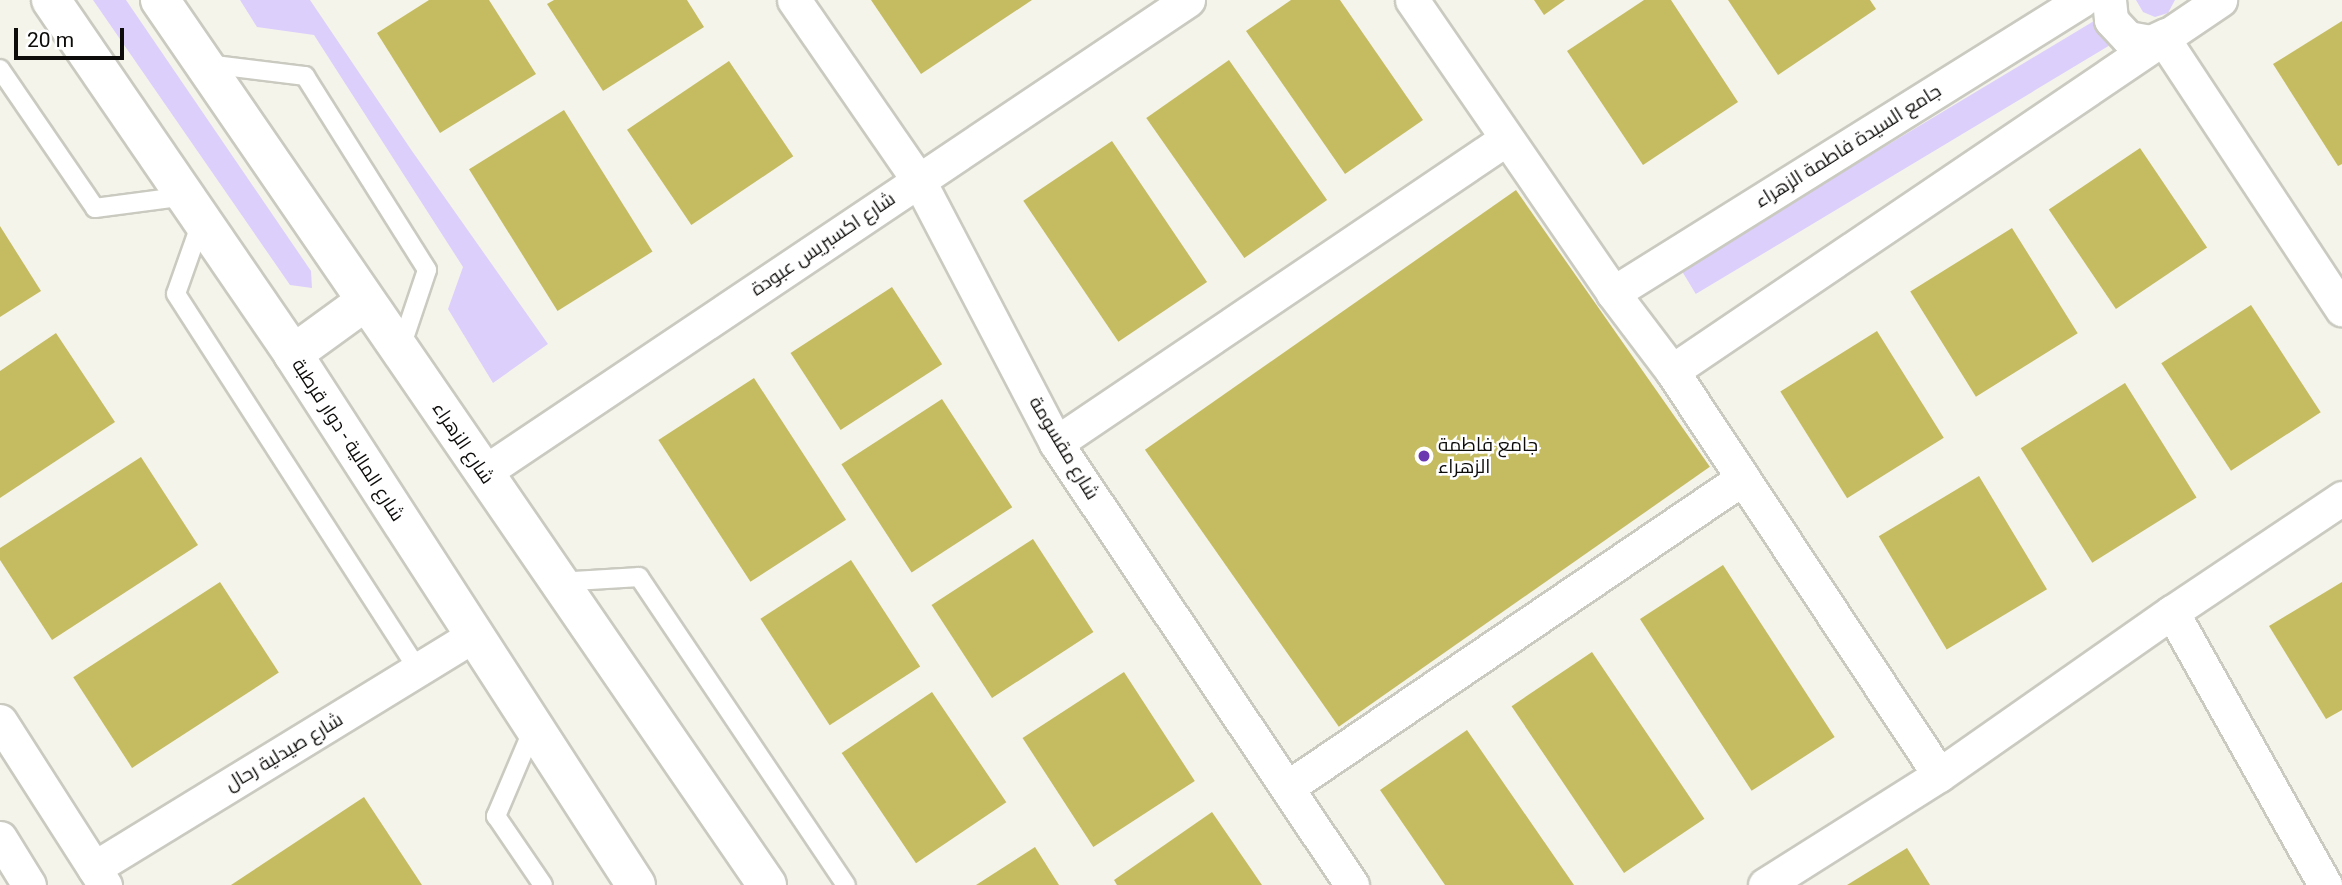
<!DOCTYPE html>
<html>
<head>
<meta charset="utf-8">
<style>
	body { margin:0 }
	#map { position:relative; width:2342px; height:885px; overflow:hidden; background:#f5f4eb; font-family:Roboto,Cairo,sans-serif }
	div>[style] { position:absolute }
	.green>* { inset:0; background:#dccffb; transform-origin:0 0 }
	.building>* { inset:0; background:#c5bc62; transform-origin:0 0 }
	.roads { filter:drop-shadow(2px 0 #cacac1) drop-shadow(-2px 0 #cacac1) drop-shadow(0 2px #cacac1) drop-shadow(0 -2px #cacac1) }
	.service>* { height:18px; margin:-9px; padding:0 9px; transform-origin:9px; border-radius:9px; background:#fff }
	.minor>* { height:33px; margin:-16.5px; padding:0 16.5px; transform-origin:16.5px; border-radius:16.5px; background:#fff }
	.secondary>* { height:38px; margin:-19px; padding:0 19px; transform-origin:19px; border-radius:19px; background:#fff }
	.dots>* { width:19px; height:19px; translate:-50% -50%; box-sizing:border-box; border:4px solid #fff; border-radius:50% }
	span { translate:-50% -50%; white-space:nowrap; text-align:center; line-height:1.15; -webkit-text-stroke:5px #fff; paint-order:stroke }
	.street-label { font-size:19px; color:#0d0c0a }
	.poi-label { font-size:19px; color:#0d0c0a }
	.left { translate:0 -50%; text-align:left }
	.scale { position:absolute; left:14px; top:28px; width:110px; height:32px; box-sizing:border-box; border:4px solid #0d0c0a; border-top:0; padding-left:9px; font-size:21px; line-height:24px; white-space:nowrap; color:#0d0c0a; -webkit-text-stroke:5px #fff; paint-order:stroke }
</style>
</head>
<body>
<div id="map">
	<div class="green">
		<i style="clip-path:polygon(93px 0,126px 0,311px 271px,312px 288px,290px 285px)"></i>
		<i style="clip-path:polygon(240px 0,310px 0,412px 151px,548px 344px,493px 383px,448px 309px,463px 267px,314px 35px,257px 27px)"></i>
		<i style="clip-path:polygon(2136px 0,2175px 0,2168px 13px,2155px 17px,2143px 12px)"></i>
		<i style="left:2094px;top:21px;width:29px;height:482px;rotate:59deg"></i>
	</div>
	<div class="building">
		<i style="clip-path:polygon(429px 0,489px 0,536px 74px,440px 133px,377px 33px)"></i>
		<i style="clip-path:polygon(554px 0,687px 0,704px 27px,603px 91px,547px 4px)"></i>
		<i style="clip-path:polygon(871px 0,1032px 0,921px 74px)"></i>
		<i style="clip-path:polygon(1291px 0,1340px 0,1423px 120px,1345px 174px,1246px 31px)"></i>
		<i style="clip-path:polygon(1534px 0,1565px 0,1544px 15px)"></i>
		<i style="clip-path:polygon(1644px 0,1671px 0,1738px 102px,1643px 165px,1567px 51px)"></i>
		<i style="clip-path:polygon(1728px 0,1870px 0,1876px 9px,1778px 75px)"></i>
		<i style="clip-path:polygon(2342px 21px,2342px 164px,2338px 166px,2273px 64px)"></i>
		<i style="left:1229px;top:60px;width:171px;height:101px;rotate:55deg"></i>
		<i style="left:729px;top:61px;width:115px;height:123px;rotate:56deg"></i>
		<i style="left:564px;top:110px;width:167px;height:112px;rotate:58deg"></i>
		<i style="left:1112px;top:141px;width:170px;height:107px;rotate:56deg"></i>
		<i style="left:2140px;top:148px;width:120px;height:110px;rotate:56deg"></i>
		<i style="left:1516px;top:190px;width:338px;height:453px;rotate:55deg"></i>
		<i style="clip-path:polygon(0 226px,41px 291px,0 317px)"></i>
		<i style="left:2012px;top:228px;width:124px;height:120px;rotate:58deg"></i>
		<i style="left:892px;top:287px;width:92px;height:121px;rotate:57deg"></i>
		<i style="left:2251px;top:305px;width:128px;height:107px;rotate:57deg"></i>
		<i style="left:1877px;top:331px;width:126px;height:114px;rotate:58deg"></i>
		<i style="clip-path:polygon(56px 333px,115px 422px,0 498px,0 371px)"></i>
		<i style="left:754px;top:378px;width:169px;height:114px;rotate:57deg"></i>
		<i style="left:2125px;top:383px;width:135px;height:123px;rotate:58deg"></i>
		<i style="left:942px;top:399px;width:129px;height:120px;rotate:57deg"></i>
		<i style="clip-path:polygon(141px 457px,198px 545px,52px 640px,0 560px,0 548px)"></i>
		<i style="left:1979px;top:476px;width:132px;height:117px;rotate:59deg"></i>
		<i style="left:1033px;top:539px;width:111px;height:121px;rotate:57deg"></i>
		<i style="left:851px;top:560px;width:127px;height:108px;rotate:57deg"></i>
		<i style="left:1723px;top:565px;width:205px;height:99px;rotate:57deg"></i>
		<i style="left:220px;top:582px;width:108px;height:175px;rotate:57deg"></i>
		<i style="clip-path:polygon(2342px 582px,2342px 710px,2326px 719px,2269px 626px)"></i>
		<i style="left:1592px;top:652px;width:201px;height:97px;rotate:56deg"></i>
		<i style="left:1124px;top:672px;width:130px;height:121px;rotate:57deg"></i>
		<i style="left:932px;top:692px;width:133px;height:109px;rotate:56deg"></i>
		<i style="clip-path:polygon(1467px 730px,1574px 885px,1445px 885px,1380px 790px)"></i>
		<i style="clip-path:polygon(364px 797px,422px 885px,231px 885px)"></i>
		<i style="clip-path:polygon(1212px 812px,1262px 885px,1117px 885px,1114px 880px)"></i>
		<i style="clip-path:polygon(1035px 847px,1059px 885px,976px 885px)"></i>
		<i style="clip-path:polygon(1907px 848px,1930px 885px,1847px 885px)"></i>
	</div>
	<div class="roads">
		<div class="service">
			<i style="left:207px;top:64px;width:99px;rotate:7deg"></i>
			<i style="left:305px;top:76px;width:229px;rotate:57.8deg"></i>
			<i style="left:427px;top:270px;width:84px;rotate:108.6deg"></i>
			<i style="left:0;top:69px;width:168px;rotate:55.6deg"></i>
			<i style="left:95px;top:208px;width:92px;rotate:-7.5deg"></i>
			<i style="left:202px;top:220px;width:78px;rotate:109.4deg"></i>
			<i style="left:176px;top:294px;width:447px;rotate:57.2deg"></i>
			<i style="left:558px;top:582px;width:81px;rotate:-3.5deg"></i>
			<i style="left:639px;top:577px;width:371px;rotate:56.1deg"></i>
			<i style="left:533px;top:729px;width:95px;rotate:113deg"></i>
			<i style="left:496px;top:816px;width:83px;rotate:55.7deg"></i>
		</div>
		<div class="minor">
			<i style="left:794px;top:0;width:220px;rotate:55.4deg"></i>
			<i style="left:919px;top:181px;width:296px;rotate:62.4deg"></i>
			<i style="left:1056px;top:443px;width:532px;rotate:56.19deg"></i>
			<i style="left:1412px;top:0;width:355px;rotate:55.5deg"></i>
			<i style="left:1613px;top:293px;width:98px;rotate:52.9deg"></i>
			<i style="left:1672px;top:371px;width:484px;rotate:56.5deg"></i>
			<i style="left:2109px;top:0;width:20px;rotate:84deg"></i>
			<i style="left:2111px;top:20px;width:25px;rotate:47deg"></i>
			<i style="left:2128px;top:38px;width:23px;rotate:10deg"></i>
			<i style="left:2151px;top:42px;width:17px;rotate:-25deg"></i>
			<i style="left:2163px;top:38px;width:325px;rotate:56.6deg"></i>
			<i style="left:1613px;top:293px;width:553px;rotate:-31.99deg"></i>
			<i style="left:1672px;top:371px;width:662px;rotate:-34.1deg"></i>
			<i style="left:1056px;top:443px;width:543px;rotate:-34.04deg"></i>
			<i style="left:483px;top:473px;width:849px;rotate:-33.86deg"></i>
			<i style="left:2172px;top:612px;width:313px;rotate:60.7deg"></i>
			<i style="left:0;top:721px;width:195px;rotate:57.4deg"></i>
			<i style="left:1288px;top:787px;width:550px;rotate:-34.18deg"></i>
			<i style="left:0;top:838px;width:55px;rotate:58.3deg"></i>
			<i style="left:94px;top:868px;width:446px;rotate:-31.5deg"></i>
			<i style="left:1765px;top:885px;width:206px;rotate:-32.3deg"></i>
			<i style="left:1939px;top:775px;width:284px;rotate:-35deg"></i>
			<i style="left:2172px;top:612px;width:205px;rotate:-33.8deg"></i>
		</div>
		<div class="secondary">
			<i style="left:51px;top:0;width:429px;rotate:55.6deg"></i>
			<i style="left:293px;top:354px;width:632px;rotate:57.14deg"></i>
			<i style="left:160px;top:0;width:1073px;rotate:55.55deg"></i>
			<i style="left:293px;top:354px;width:90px;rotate:-36deg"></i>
		</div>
	</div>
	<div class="dots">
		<i style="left:1424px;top:456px;background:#6b38af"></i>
	</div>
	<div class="street-label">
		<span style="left:1848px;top:146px;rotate:-32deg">جامع السيدة فاطمة الزهراء</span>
		<span style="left:823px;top:244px;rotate:-34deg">شارع اكسبريس عبودة</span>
		<span style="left:348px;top:440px;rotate:57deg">شارع المالية - دوار قرطبة</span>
		<span style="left:463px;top:443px;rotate:56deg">شارع الزهراء</span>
		<span style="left:1064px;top:448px;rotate:59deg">شارع مقسومة</span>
		<span style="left:284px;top:752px;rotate:-31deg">شارع صيدلية رحال</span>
	</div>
	<div class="poi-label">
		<span class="left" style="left:1438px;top:456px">جامع فاطمة<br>الزهراء</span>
	</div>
	<div class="scale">20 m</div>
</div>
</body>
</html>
